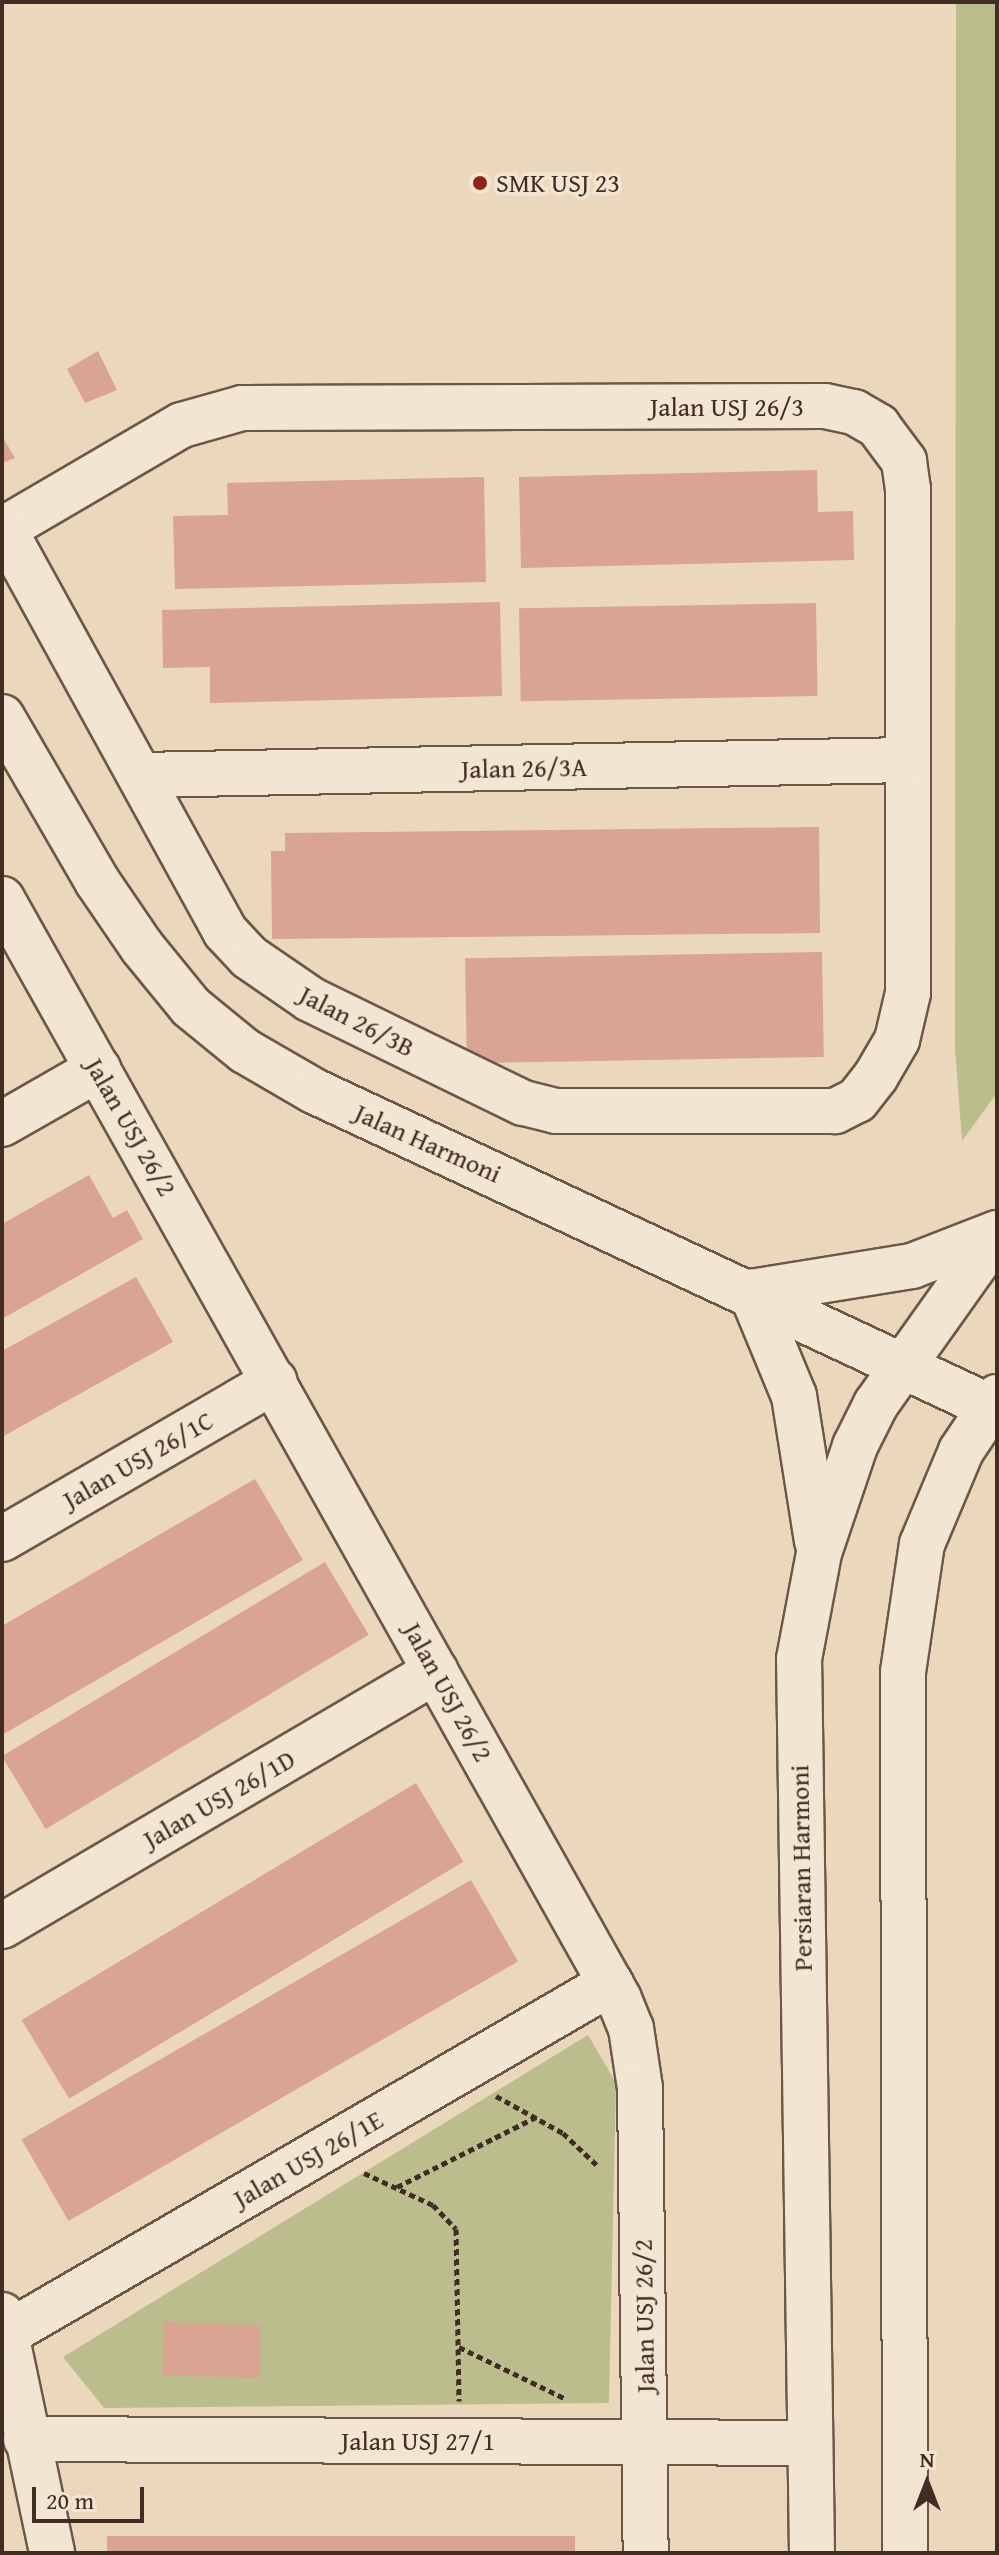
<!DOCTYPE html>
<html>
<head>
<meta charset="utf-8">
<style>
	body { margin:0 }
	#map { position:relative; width:999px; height:2555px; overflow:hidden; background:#ebd8bc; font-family:"Gentium Book Plus",serif }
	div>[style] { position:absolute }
	.green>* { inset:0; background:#bcbd8d }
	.building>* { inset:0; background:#d9a491; transform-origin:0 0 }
	.path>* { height:5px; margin-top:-2.5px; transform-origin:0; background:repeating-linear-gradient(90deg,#412d23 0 6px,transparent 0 10px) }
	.roads { filter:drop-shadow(2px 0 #6c5849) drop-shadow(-2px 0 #6c5849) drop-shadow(0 2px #6c5849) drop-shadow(0 -2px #6c5849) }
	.minor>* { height:44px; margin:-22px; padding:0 22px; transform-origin:22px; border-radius:22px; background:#f2e6d3 }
	.tertiary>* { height:44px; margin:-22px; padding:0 22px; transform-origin:22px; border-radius:22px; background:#f2e6d3 }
	.secondary>* { height:44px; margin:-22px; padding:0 22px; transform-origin:22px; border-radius:22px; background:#f2e6d3 }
	.dots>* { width:22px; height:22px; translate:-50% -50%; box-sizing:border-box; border:4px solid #f2e6d3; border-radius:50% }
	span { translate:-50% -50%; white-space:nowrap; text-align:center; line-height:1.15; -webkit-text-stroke:7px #f2e6d3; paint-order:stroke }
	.poi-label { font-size:26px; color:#412d23 }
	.left { translate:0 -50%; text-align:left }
	.street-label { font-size:26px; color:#412d23 }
	.frame { position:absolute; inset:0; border:4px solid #412d23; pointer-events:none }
	.north { position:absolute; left:887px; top:2443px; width:80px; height:80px; -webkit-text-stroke:6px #f2e6d3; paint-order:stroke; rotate:0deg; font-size:22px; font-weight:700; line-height:32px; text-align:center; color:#412d23 }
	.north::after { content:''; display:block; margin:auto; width:28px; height:36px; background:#412d23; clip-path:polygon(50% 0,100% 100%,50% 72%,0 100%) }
	.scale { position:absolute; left:32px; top:2487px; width:112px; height:36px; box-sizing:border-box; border:4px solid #412d23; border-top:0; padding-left:10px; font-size:24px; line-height:28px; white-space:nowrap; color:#412d23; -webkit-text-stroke:6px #f2e6d3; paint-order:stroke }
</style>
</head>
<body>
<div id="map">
	<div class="green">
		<i style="clip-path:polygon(956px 2px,997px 2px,997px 1093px,962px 1141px,955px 1048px)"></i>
		<i style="clip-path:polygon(588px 2035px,616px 2083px,609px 2403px,104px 2408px,63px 2357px)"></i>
	</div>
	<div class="building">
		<i style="clip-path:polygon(98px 351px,117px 390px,85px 403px,67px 369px)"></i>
		<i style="clip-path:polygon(2px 436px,15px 458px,2px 463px)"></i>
		<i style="clip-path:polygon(817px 470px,818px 512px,853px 511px,854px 560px,521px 568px,519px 477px)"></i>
		<i style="clip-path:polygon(484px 477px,486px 582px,175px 589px,173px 516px,228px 515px,227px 483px)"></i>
		<i style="clip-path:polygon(500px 602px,502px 696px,210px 703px,210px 667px,163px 668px,162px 610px)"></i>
		<i style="left:816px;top:603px;width:93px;height:297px;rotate:89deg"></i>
		<i style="clip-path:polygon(819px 827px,820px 933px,272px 939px,271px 851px,285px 851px,285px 833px)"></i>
		<i style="left:822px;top:952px;width:105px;height:357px;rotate:89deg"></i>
		<i style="clip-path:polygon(89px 1175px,113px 1218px,127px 1210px,143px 1239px,2px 1319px,2px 1224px)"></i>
		<i style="clip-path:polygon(136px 1277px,173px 1342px,2px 1437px,2px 1351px)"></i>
		<i style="clip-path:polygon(255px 1479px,303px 1560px,2px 1735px,2px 1626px)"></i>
		<i style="left:325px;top:1562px;width:85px;height:377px;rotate:59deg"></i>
		<i style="left:416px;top:1783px;width:92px;height:460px;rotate:59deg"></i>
		<i style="left:471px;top:1880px;width:94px;height:519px;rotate:60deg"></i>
		<i style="left:164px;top:2322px;width:97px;height:53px;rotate:2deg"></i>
		<i style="left:107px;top:2536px;width:468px;height:17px"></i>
	</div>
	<div class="path">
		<i style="left:496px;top:2096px;width:77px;rotate:28.9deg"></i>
		<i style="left:563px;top:2133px;width:50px;rotate:43.4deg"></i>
		<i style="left:364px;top:2173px;width:76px;rotate:24.9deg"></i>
		<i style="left:433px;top:2205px;width:33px;rotate:46deg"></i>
		<i style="left:456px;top:2229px;width:172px;rotate:89deg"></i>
		<i style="left:397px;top:2187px;width:158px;rotate:-26.7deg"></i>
		<i style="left:459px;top:2347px;width:119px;rotate:25.9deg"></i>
	</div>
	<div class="roads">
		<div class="minor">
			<i style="left:2px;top:530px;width:208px;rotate:-30.3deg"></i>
			<i style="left:182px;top:425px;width:62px;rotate:-15.8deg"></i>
			<i style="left:242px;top:408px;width:583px;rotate:-0.2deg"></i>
			<i style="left:825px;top:406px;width:30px;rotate:12deg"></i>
			<i style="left:854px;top:412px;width:28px;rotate:30deg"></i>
			<i style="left:878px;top:426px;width:44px;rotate:53.4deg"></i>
			<i style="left:904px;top:461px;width:28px;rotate:82deg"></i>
			<i style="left:908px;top:489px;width:504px;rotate:90deg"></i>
			<i style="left:908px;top:993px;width:48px;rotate:103.2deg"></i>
			<i style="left:897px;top:1040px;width:42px;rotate:120.3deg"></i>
			<i style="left:876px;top:1076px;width:31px;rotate:128deg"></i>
			<i style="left:857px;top:1100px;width:25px;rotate:153deg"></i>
			<i style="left:835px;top:1111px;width:279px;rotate:180deg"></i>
			<i style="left:556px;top:1111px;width:34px;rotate:-166deg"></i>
			<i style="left:523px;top:1103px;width:237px;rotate:-154deg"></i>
			<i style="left:310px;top:999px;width:74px;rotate:-145.5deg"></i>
			<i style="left:249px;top:957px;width:35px;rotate:-133deg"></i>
			<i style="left:225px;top:931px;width:459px;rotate:-118.8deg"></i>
			<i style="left:140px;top:775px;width:768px;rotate:-1.12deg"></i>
			<i style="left:2px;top:899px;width:1261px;rotate:60.71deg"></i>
			<i style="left:619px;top:1999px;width:31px;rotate:68deg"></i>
			<i style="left:631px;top:2028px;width:61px;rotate:81.5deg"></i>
			<i style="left:640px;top:2088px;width:465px;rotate:89.3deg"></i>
			<i style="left:2px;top:1124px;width:111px;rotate:-29.8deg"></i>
			<i style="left:2px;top:1539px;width:315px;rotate:-30.1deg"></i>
			<i style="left:2px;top:1926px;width:503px;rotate:-30.44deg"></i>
			<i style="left:2px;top:2315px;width:243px;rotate:78.1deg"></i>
			<i style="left:6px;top:2334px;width:699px;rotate:-30.12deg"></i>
			<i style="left:26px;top:2439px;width:784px;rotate:0.29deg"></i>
		</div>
		<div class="tertiary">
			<i style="left:2px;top:717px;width:190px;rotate:59.9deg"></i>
			<i style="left:97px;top:881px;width:80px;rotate:55.7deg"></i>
			<i style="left:142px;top:947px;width:77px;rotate:50.8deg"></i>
			<i style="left:191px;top:1007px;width:70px;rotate:39.2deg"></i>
			<i style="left:245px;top:1051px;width:80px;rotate:30.1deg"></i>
			<i style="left:314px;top:1091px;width:746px;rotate:25.05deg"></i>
		</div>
		<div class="secondary">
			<i style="left:817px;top:1541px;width:147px;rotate:-99deg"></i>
			<i style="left:794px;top:1396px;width:113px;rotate:-112.5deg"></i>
			<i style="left:751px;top:1292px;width:163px;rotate:-9.2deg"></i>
			<i style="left:912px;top:1266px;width:91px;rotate:-21.2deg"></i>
			<i style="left:812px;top:2553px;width:894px;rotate:-90.83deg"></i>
			<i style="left:799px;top:1659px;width:108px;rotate:-79.3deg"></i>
			<i style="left:819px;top:1553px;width:113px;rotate:-71.4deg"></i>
			<i style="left:855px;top:1446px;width:47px;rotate:-63.4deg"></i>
			<i style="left:876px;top:1404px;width:209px;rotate:-54.6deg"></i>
			<i style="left:905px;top:2553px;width:881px;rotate:-90.13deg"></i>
			<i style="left:903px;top:1672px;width:129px;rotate:-81.6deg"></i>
			<i style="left:922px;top:1544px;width:101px;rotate:-67.2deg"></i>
			<i style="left:961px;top:1451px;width:65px;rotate:-56.3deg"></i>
		</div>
	</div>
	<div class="dots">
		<i style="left:480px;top:183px;background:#8f2418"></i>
	</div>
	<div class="poi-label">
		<span class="left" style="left:496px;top:183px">SMK USJ 23</span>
	</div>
	<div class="street-label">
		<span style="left:727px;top:407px">Jalan USJ 26/3</span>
		<span style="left:524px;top:768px;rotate:-1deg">Jalan 26/3A</span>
		<span style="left:357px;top:1021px;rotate:27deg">Jalan 26/3B</span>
		<span style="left:131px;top:1127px;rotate:60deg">Jalan USJ 26/2</span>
		<span style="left:428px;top:1143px;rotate:24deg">Jalan Harmoni</span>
		<span style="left:138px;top:1460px;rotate:-30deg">Jalan USJ 26/1C</span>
		<span style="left:448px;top:1692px;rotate:61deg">Jalan USJ 26/2</span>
		<span style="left:219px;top:1799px;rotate:-30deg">Jalan USJ 26/1D</span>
		<span style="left:801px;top:1868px;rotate:-91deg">Persiaran Harmoni</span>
		<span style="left:308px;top:2159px;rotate:-30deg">Jalan USJ 26/1E</span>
		<span style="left:644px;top:2316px;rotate:-91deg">Jalan USJ 26/2</span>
		<span style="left:418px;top:2441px">Jalan USJ 27/1</span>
	</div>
	<div class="frame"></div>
	<div class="north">N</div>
	<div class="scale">20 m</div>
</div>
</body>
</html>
